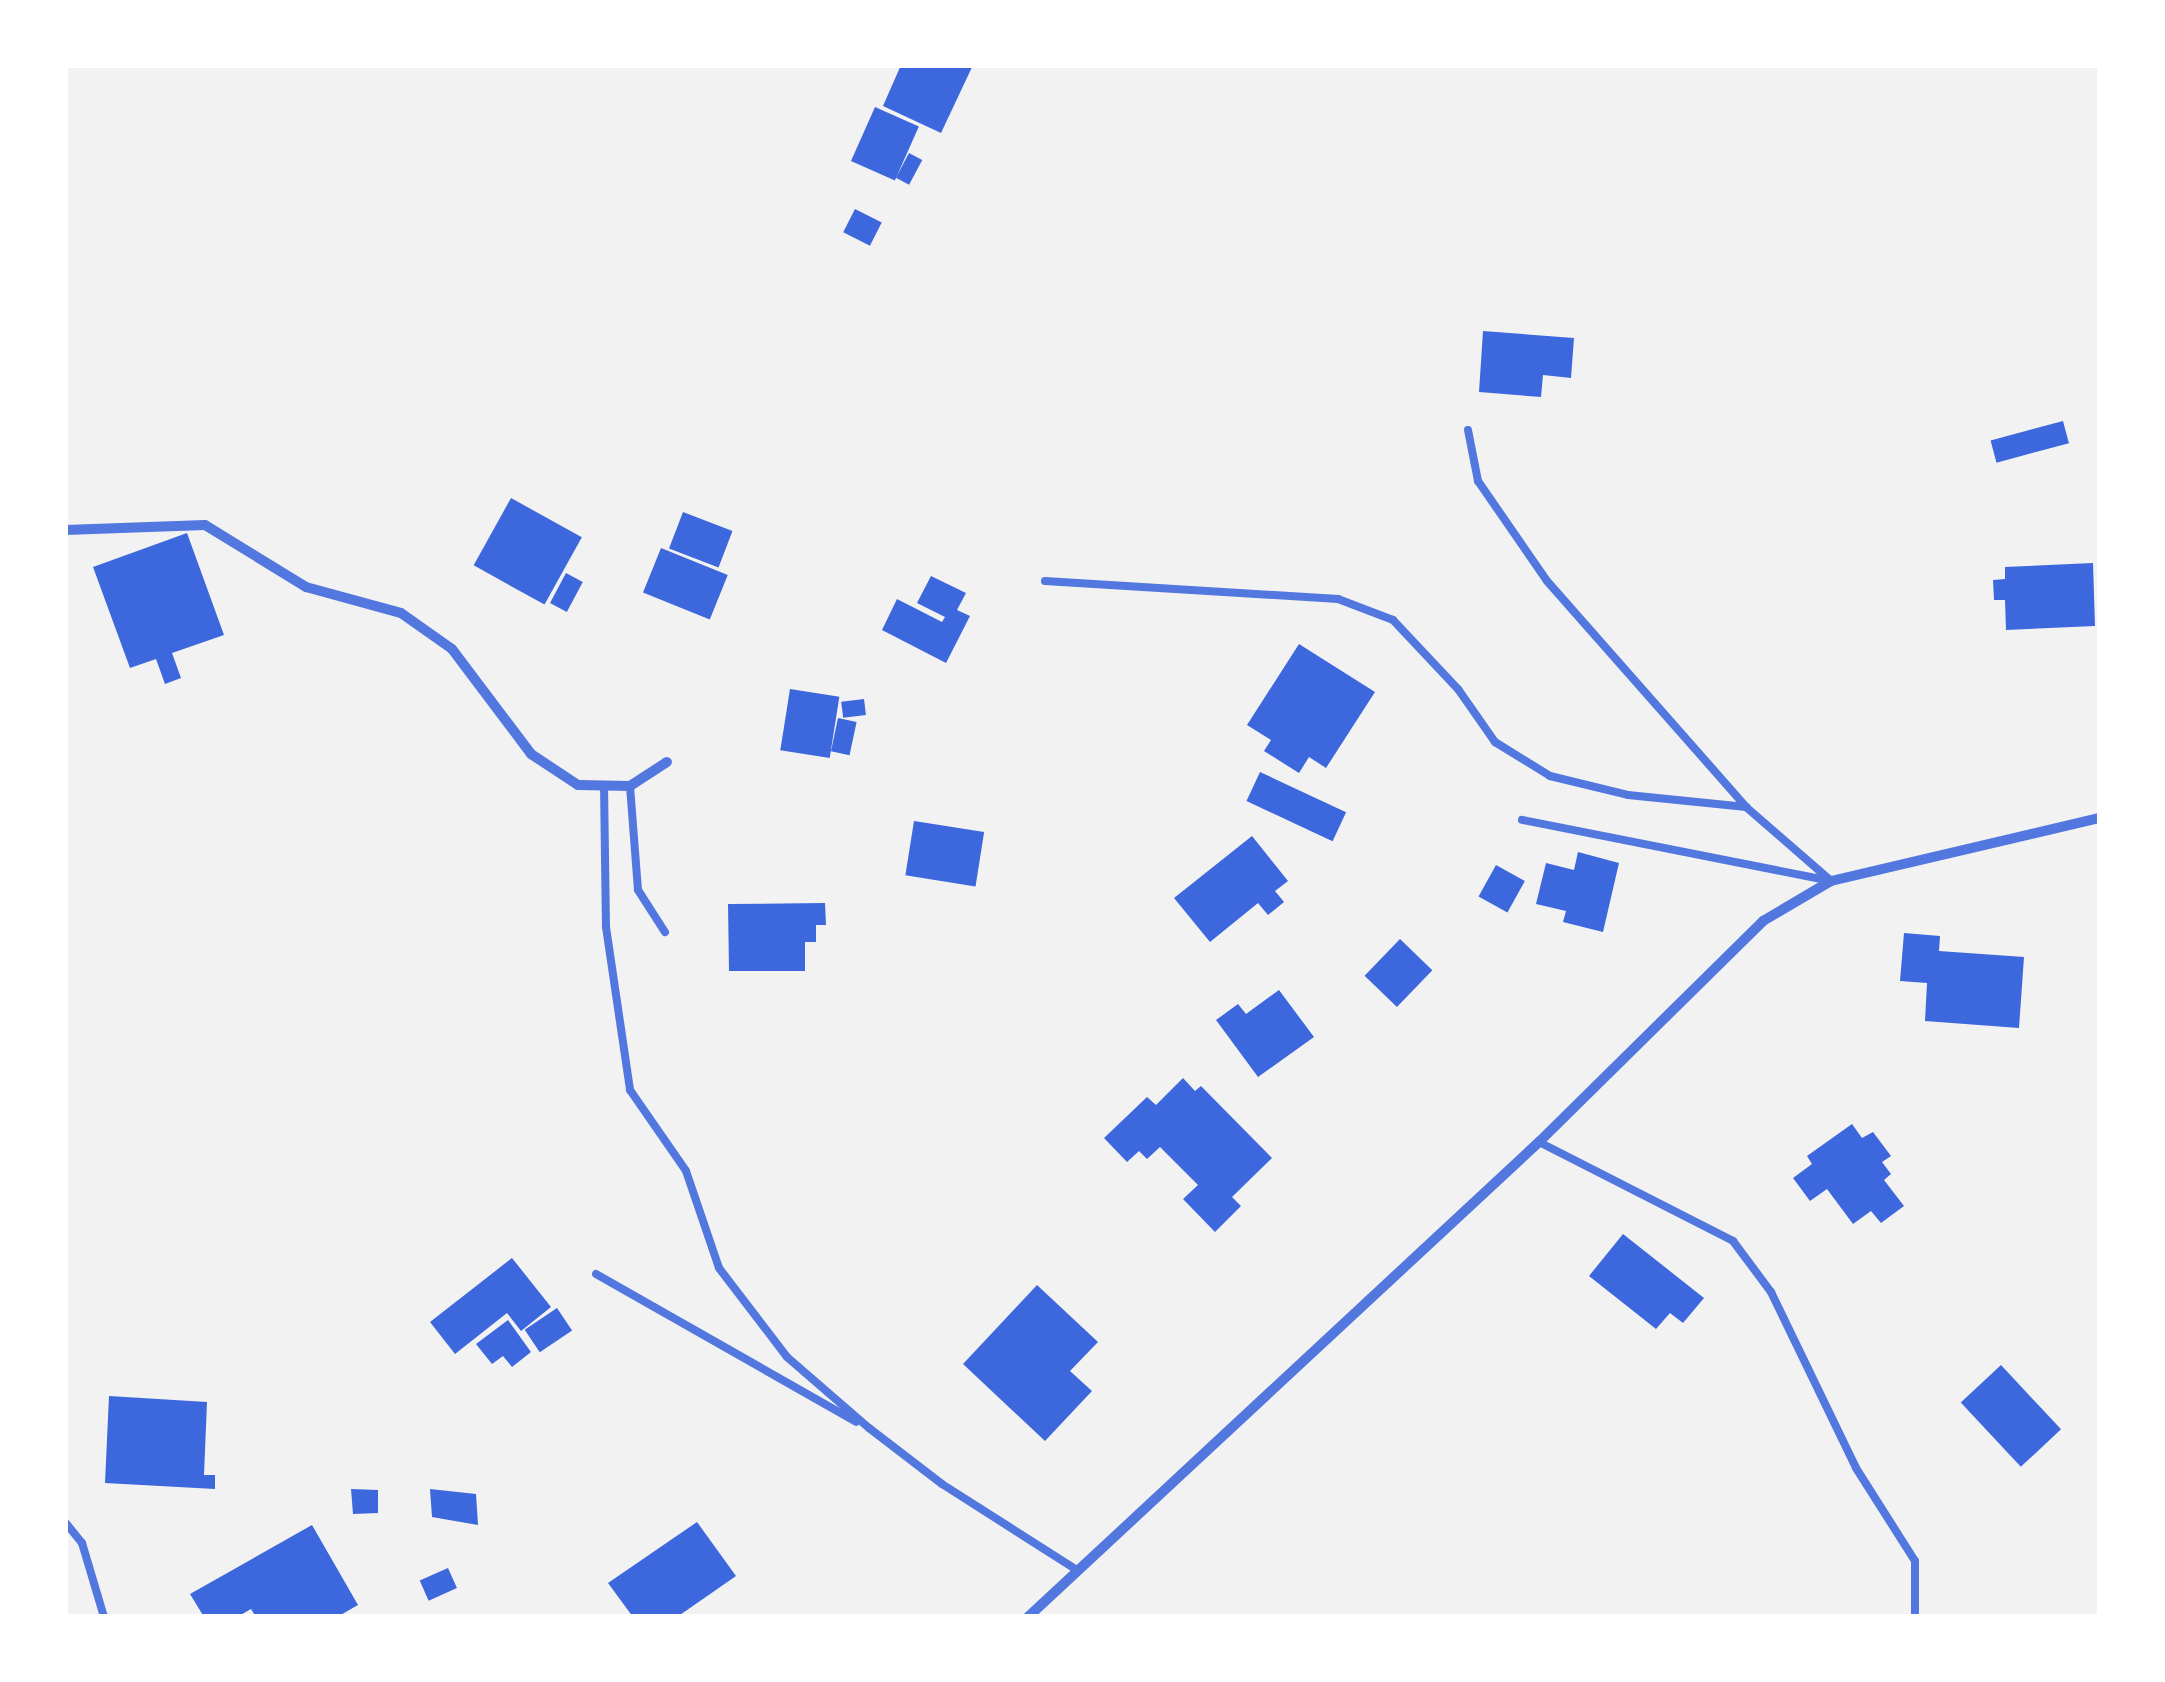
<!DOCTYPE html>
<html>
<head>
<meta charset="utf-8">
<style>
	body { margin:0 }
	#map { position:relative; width:2165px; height:1682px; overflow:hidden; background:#f2f2f2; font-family:Helvetica,sans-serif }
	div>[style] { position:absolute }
	.building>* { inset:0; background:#3d67dc; transform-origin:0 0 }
	.service>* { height:8px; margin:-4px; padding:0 4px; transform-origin:4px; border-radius:4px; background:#5277de }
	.minor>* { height:10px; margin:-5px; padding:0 5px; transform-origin:5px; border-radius:5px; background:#5277de }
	span { translate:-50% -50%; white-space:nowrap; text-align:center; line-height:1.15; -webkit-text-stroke:9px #fff; paint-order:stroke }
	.frame { position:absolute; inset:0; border:68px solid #fff; pointer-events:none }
</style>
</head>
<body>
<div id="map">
	<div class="building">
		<i style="clip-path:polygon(901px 65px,973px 65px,941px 133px,883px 106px)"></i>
		<i style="left:875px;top:107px;width:48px;height:59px;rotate:24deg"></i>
		<i style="left:909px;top:153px;width:15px;height:28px;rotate:28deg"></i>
		<i style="left:855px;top:209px;width:30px;height:26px;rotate:27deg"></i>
		<i style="clip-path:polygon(1483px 331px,1574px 338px,1571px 378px,1543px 375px,1541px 397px,1479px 392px)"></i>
		<i style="left:2063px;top:421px;width:23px;height:75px;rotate:75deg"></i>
		<i style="left:511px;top:498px;width:81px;height:77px;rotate:29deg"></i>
		<i style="left:683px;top:512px;width:53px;height:39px;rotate:21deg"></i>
		<i style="clip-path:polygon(187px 533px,224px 635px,172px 653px,181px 678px,165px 684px,156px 659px,130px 668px,93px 567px)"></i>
		<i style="left:661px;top:548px;width:72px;height:48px;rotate:22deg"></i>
		<i style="clip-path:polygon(2093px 563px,2095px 626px,2006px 630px,2005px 600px,1994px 600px,1993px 580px,2005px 579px,2005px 567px)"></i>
		<i style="left:566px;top:573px;width:19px;height:34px;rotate:28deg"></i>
		<i style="clip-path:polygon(931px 576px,966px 593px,957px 610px,970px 616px,946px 663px,882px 630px,897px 599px,942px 622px,945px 617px,917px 603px)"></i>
		<i style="clip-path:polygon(1299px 644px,1375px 692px,1326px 768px,1309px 757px,1299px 773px,1264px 751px,1271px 740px,1247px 725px)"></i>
		<i style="left:790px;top:689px;width:50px;height:62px;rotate:9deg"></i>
		<i style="left:864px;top:699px;width:16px;height:23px;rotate:83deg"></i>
		<i style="left:838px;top:718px;width:19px;height:34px;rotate:12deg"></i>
		<i style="left:1260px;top:772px;width:95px;height:32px;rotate:25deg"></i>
		<i style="left:914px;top:821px;width:71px;height:55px;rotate:9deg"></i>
		<i style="clip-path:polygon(1252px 836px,1288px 881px,1275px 891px,1284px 902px,1268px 915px,1258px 903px,1210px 942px,1174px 898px)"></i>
		<i style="clip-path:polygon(1578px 852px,1619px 863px,1603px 932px,1563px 922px,1566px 911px,1536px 904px,1546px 863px,1574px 870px)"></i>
		<i style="left:1496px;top:865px;width:33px;height:36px;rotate:29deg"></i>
		<i style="clip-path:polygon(825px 903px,826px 925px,816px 925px,816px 942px,805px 942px,805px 971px,729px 971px,728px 904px)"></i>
		<i style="clip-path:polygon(1904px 933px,1940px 936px,1939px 951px,2024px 957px,2019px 1028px,1925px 1021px,1927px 983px,1900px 981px)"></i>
		<i style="left:1400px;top:939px;width:45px;height:51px;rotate:44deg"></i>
		<i style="clip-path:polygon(1279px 990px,1314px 1037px,1258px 1077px,1216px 1020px,1238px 1004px,1246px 1014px)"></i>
		<i style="clip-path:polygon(1183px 1078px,1195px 1091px,1201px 1086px,1272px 1158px,1232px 1197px,1241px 1206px,1215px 1232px,1183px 1199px,1198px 1185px,1160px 1147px,1147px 1159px,1139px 1151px,1127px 1162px,1104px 1138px,1147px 1097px,1156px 1105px)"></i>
		<i style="clip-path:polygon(1852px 1124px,1862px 1138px,1873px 1132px,1891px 1156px,1882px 1162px,1891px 1174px,1884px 1180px,1904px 1206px,1881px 1223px,1871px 1211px,1853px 1224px,1827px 1189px,1810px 1201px,1793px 1178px,1812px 1164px,1807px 1156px)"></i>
		<i style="clip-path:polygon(1623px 1234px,1704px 1298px,1683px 1323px,1670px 1313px,1656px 1329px,1589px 1276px)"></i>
		<i style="clip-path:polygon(512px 1258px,551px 1307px,521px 1331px,507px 1313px,455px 1354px,430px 1322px)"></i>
		<i style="clip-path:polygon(1037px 1285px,1098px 1342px,1070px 1371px,1092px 1391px,1045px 1441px,963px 1364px)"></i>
		<i style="left:557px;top:1308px;width:27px;height:39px;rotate:56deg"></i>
		<i style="clip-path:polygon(508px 1320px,531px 1352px,512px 1367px,503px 1356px,492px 1364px,476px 1344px)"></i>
		<i style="left:2001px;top:1365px;width:88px;height:55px;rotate:47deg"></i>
		<i style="clip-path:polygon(109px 1396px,207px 1402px,204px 1475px,215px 1475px,215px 1489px,105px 1483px)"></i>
		<i style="clip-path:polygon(351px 1489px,378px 1490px,378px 1513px,353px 1514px)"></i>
		<i style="clip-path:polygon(430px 1489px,476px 1494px,478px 1525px,432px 1517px)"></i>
		<i style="clip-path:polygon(697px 1522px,736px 1576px,677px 1617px,633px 1617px,608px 1583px)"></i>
		<i style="clip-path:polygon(312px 1525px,358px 1605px,337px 1617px,256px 1617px,251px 1609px,237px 1617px,204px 1617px,190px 1594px)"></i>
		<i style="left:448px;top:1568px;width:22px;height:31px;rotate:66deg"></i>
	</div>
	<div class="service">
		<i style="left:1468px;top:430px;width:52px;rotate:78.9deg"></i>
		<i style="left:1478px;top:481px;width:121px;rotate:55.4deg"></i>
		<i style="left:1547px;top:581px;width:301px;rotate:48.6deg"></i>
		<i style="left:1746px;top:807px;width:113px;rotate:41deg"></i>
		<i style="left:1831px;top:881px;width:315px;rotate:-168.8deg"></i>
		<i style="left:1045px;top:581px;width:294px;rotate:3.5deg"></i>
		<i style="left:1338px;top:599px;width:59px;rotate:20.9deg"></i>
		<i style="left:1393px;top:620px;width:95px;rotate:46.7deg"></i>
		<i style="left:1458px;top:689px;width:65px;rotate:55.1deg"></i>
		<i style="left:1495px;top:742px;width:65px;rotate:31.7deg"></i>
		<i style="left:1550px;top:776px;width:80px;rotate:13.7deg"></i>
		<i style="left:1628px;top:795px;width:119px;rotate:5.8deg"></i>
		<i style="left:604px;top:785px;width:142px;rotate:89.2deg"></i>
		<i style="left:606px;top:927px;width:165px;rotate:81.6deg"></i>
		<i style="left:630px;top:1090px;width:98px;rotate:55.3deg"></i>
		<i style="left:686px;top:1171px;width:102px;rotate:71.2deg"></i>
		<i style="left:719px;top:1268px;width:112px;rotate:52.6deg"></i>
		<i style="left:787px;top:1357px;width:108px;rotate:40.9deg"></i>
		<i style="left:869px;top:1428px;width:92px;rotate:37.5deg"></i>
		<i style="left:942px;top:1484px;width:156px;rotate:32.5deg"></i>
		<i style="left:630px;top:786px;width:104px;rotate:85.6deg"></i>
		<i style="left:638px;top:890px;width:50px;rotate:57.3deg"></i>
		<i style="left:1539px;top:1142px;width:218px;rotate:27deg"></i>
		<i style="left:1733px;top:1241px;width:64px;rotate:53.3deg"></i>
		<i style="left:1771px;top:1292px;width:195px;rotate:64.2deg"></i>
		<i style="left:1856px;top:1468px;width:110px;rotate:57.6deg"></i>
		<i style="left:1915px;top:1561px;width:56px;rotate:90deg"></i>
		<i style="left:596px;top:1274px;width:299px;rotate:29.6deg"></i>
		<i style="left:65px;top:1522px;width:27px;rotate:51deg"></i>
		<i style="left:82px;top:1543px;width:77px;rotate:73.4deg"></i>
	</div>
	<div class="minor">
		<i style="left:65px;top:530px;width:140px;rotate:-2deg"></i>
		<i style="left:205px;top:525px;width:119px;rotate:31.5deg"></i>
		<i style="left:306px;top:587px;width:98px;rotate:15.3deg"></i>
		<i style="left:401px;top:613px;width:62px;rotate:35.2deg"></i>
		<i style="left:452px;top:649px;width:131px;rotate:53deg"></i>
		<i style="left:531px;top:754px;width:56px;rotate:33.4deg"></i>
		<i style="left:578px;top:785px;width:52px;rotate:1.1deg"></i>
		<i style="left:630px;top:786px;width:44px;rotate:-33deg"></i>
		<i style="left:1028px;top:1617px;width:698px;rotate:-42.91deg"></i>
		<i style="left:1539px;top:1142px;width:315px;rotate:-44.6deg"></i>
		<i style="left:1763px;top:921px;width:79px;rotate:-30.5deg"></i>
		<i style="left:1831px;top:881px;width:276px;rotate:-13.2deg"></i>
	</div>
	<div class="frame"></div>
</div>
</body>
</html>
